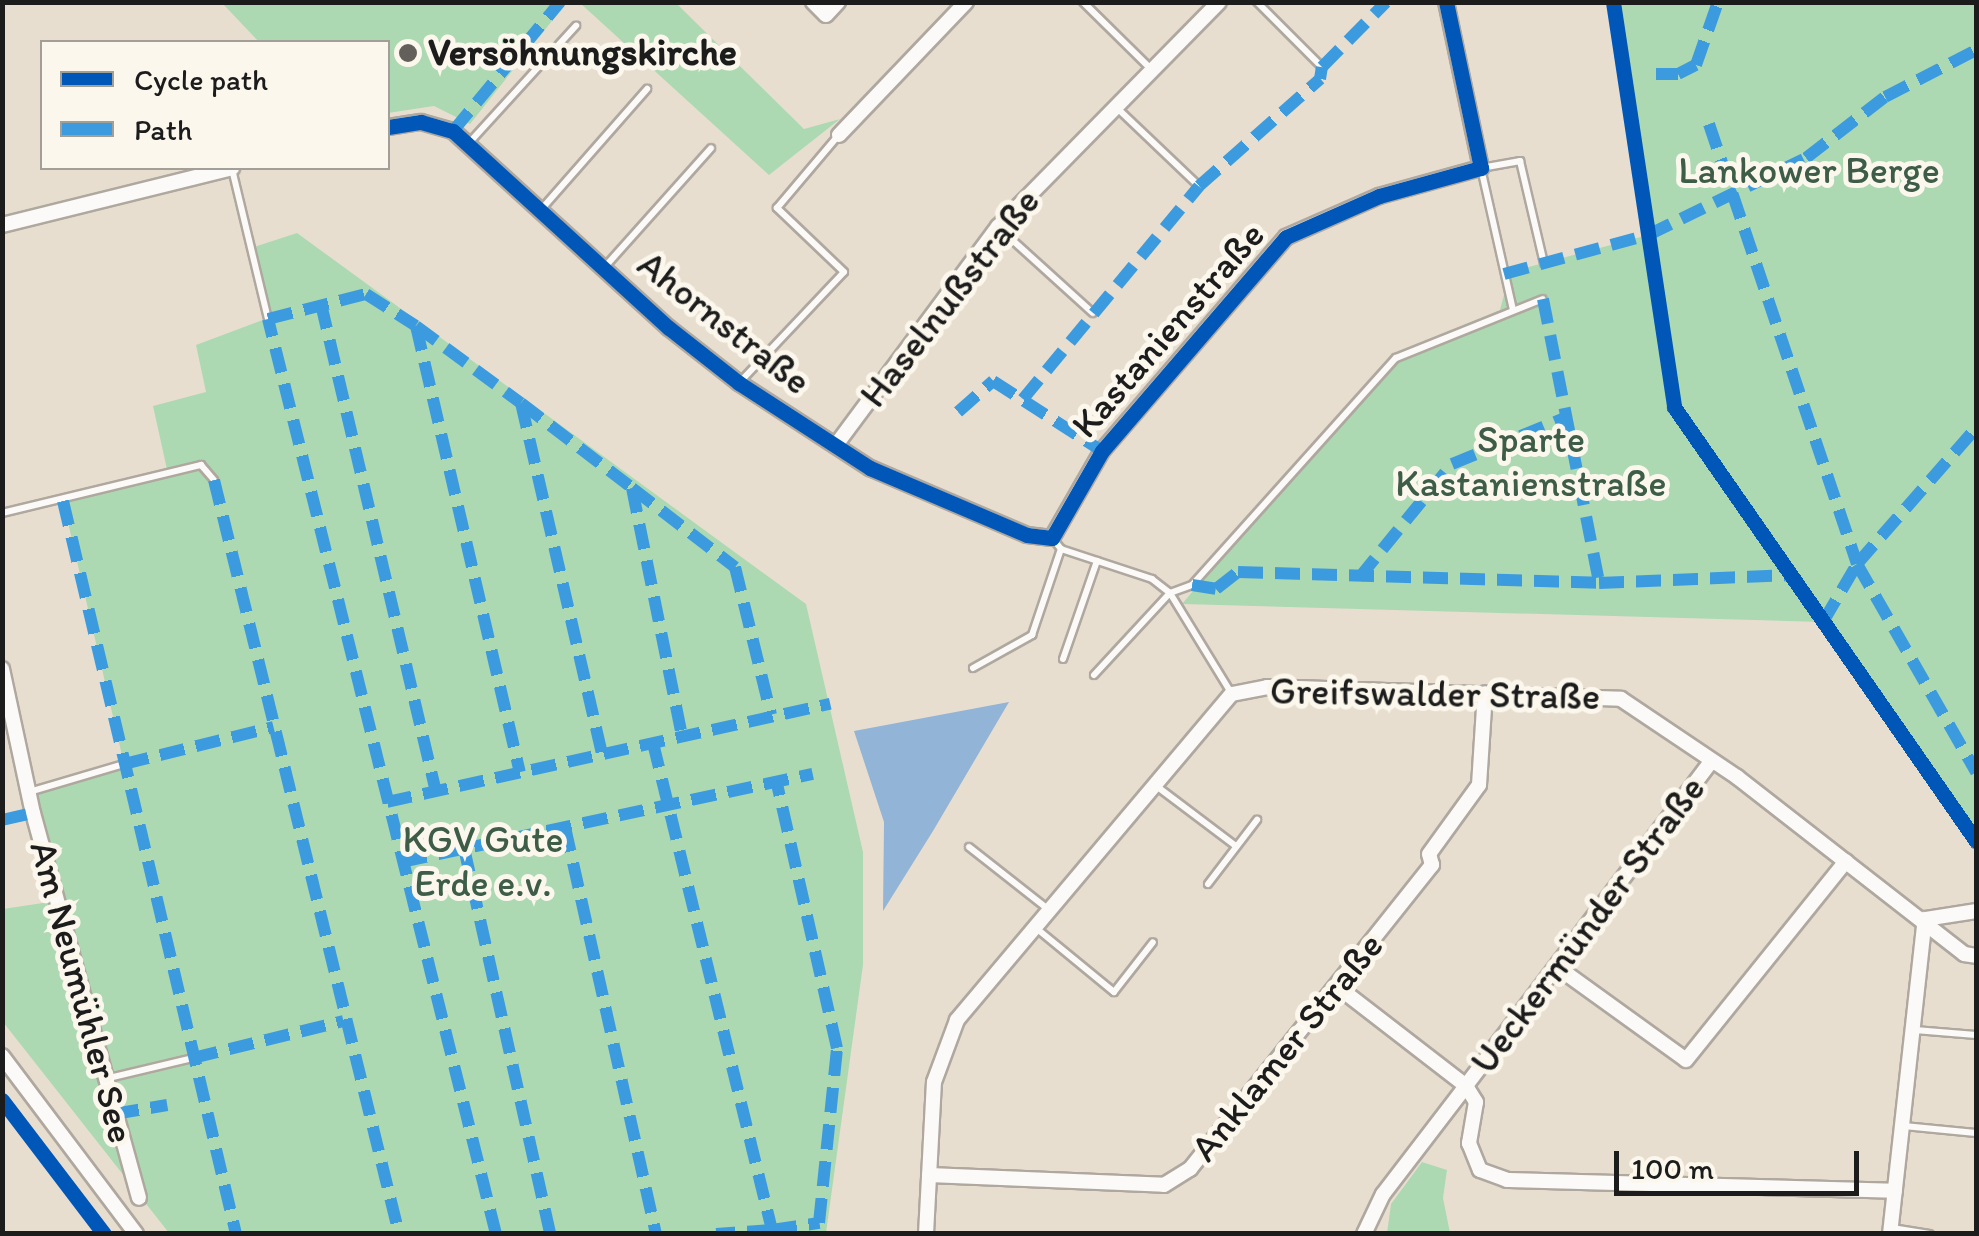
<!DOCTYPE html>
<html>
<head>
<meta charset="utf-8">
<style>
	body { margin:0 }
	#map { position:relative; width:1979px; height:1236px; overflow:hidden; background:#e8ded0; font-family:Itim,sans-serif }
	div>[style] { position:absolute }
	.green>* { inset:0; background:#add9b2 }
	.water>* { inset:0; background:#92b4d7 }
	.roads { filter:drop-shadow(2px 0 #afa89f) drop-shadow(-2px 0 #afa89f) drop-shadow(0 2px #afa89f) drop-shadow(0 -2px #afa89f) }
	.lane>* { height:6px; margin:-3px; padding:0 3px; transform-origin:3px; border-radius:3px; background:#fcfaf8 }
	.street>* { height:14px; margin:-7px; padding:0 7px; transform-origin:7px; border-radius:7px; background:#fcfaf8 }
	.quiet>* { height:12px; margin-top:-6px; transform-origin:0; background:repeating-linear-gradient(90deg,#3c9bdf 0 25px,transparent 0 37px) }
	.cycleway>* { height:15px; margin:-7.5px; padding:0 7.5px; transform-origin:7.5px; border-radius:7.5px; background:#0057b8 }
	.dots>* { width:28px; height:28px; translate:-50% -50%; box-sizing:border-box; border:5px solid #fbf7ec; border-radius:50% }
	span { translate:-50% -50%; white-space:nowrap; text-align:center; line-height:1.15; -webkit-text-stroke:10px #fbf7ec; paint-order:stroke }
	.poi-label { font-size:38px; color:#1c1c1c; font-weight:700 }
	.left { translate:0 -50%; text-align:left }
	.park-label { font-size:38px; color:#3e5d48 }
	.street-label { font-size:38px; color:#1c1c1c }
	.frame { position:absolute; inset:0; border:5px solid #1c1c1c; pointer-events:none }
	.legend { position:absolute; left:40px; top:40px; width:350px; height:130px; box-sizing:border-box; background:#fbf7ec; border:2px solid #a29f99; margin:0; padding:12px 18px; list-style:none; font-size:30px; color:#1c1c1c }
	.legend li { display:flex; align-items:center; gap:20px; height:50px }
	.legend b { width:50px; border:2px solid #a29f99 }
	.scale { position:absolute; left:1614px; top:1151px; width:245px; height:45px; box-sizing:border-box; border:5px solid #1c1c1c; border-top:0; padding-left:12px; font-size:30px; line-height:35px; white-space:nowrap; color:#1c1c1c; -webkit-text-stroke:8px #fbf7ec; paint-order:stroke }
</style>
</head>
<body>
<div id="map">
	<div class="green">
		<i style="clip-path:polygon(548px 3px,559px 12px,470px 124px,434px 106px,388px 113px,388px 42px,259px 42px,222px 3px)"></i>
		<i style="clip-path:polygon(580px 3px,676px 3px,804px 129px,840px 119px,769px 175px)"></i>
		<i style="clip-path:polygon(1612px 3px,1976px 3px,1976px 841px,1822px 622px,1182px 604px,1392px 355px,1500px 310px,1510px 272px,1648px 235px)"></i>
		<i style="clip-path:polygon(297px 233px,806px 604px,863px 852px,863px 965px,826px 1233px,169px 1233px,3px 1022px,3px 909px,56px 901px,28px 793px,124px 764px,63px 501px,168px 474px,153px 406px,206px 392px,196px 345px,268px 318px,251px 248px)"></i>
		<i style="clip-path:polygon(1422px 1162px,1447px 1170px,1443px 1198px,1450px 1233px,1387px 1233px,1391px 1204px)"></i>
	</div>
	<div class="water">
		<i style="clip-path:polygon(1009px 702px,933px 831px,883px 911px,884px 822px,854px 731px)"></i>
	</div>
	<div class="roads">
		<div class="lane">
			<i style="left:1083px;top:2px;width:94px;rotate:44.6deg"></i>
			<i style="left:1257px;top:2px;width:92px;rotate:45deg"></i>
			<i style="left:1117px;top:108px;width:113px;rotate:43.6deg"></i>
			<i style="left:469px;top:143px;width:159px;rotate:-47.6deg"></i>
			<i style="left:232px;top:169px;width:154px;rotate:76.5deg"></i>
			<i style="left:539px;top:212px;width:164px;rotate:-48.7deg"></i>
			<i style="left:998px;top:227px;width:128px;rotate:42.2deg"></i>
			<i style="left:603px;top:269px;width:162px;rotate:-48.2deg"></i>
			<i style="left:1513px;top:310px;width:146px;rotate:-102.7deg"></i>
			<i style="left:1481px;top:168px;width:40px;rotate:-10deg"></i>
			<i style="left:1520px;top:161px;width:105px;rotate:76.8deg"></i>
			<i style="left:740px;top:382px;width:151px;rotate:-46.6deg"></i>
			<i style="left:844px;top:272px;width:93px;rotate:-136.3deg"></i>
			<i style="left:777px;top:208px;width:93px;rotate:-49.8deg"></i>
			<i style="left:2px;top:513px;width:205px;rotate:-13.6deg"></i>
			<i style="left:201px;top:465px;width:20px;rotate:49deg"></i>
			<i style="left:1053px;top:539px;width:13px;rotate:51deg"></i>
			<i style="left:1061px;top:549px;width:96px;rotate:18.2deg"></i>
			<i style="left:1152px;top:579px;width:23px;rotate:38deg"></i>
			<i style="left:1170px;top:593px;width:119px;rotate:58.5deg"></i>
			<i style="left:1063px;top:659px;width:104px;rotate:-70.9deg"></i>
			<i style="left:973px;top:668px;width:68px;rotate:-29.2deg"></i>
			<i style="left:1032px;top:635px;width:91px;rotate:-71.4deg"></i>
			<i style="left:1094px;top:675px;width:112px;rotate:-47.2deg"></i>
			<i style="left:1170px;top:593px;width:23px;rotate:-20deg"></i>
			<i style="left:1192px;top:585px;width:305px;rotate:-48.1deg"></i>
			<i style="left:1396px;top:358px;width:158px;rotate:-21.9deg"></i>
			<i style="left:1155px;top:785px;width:101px;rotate:37deg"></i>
			<i style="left:29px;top:792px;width:99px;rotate:-16.4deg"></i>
			<i style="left:969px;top:847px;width:102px;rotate:38.2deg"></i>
			<i style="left:1208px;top:884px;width:81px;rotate:-52.6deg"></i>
			<i style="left:1036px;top:928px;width:101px;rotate:39.4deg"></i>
			<i style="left:1114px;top:992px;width:63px;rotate:-52deg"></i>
			<i style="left:1915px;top:1030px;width:61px;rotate:4.7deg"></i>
			<i style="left:105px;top:1079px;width:90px;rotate:-13.4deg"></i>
			<i style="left:1904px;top:1126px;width:72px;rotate:5.6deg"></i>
			<i style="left:1892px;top:1228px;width:38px;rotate:9deg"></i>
		</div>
		<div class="street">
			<i style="left:813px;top:2px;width:18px;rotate:45deg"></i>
			<i style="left:826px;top:15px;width:18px;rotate:-47deg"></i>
			<i style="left:388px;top:127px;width:33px;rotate:-9deg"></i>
			<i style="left:421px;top:122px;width:33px;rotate:16deg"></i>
			<i style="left:453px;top:131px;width:292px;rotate:42.4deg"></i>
			<i style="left:669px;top:328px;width:89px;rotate:38.2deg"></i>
			<i style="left:739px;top:383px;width:156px;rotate:33deg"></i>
			<i style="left:870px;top:468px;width:171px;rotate:23.1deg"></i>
			<i style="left:1027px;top:535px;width:25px;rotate:7deg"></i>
			<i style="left:1052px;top:538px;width:100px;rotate:-60.1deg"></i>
			<i style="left:1102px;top:451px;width:282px;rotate:-49.3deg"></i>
			<i style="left:1286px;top:237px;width:102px;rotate:-23.8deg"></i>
			<i style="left:1379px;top:196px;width:106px;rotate:-15.4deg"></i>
			<i style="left:1481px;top:168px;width:170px;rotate:-101.9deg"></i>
			<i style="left:839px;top:135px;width:184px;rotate:-46.3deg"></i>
			<i style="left:2px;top:225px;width:237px;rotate:-13.9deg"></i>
			<i style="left:836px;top:445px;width:272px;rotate:-53.4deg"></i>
			<i style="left:998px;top:227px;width:315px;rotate:-45.5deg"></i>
			<i style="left:2px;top:669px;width:147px;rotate:77.9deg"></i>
			<i style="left:33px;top:813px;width:399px;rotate:74.6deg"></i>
			<i style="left:1710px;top:763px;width:405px;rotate:127.1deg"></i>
			<i style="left:1466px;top:1086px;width:19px;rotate:58deg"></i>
			<i style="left:1476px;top:1102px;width:42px;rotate:99.7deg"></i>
			<i style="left:1469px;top:1143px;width:29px;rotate:68deg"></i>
			<i style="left:1480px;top:1170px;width:29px;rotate:20deg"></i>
			<i style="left:1507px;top:1180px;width:388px;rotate:1.6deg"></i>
			<i style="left:1925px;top:919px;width:52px;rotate:-8.9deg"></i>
			<i style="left:1560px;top:969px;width:155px;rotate:35.8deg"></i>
			<i style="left:1686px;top:1060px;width:255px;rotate:-51.2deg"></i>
			<i style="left:1338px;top:987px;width:162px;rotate:37.7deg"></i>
			<i style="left:1466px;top:1086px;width:136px;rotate:127.5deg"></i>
			<i style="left:1383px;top:1194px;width:44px;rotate:115.4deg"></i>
			<i style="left:2px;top:1056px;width:223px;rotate:53deg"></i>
			<i style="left:929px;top:1175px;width:235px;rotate:2.4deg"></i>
			<i style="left:1164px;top:1185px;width:31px;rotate:-32deg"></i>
			<i style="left:1190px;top:1169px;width:389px;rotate:-51.5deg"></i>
			<i style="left:1432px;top:865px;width:11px;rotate:-105deg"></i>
			<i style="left:1429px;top:854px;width:85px;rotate:-54.1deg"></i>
			<i style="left:1479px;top:785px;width:92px;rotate:-86.3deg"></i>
			<i style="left:926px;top:1234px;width:152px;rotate:-87deg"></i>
			<i style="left:934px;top:1082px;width:66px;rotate:-69.6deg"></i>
			<i style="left:957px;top:1020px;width:426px;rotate:-49.9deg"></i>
			<i style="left:1232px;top:694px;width:36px;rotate:-11deg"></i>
			<i style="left:1267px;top:687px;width:354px;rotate:1.9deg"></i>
			<i style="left:1621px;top:699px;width:140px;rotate:33.9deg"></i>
			<i style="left:1737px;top:777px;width:288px;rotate:37.9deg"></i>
			<i style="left:1964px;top:954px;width:12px;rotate:9deg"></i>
			<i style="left:1890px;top:1234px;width:317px;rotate:-83.7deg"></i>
		</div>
	</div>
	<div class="quiet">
		<i style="left:1656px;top:74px;width:22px"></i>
		<i style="left:1678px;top:74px;width:20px;rotate:-27deg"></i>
		<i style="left:1696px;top:65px;width:67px;rotate:-70.8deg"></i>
		<i style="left:1709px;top:124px;width:464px;rotate:71.4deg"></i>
		<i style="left:1857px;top:564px;width:240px;rotate:60.2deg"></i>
		<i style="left:453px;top:131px;width:168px;rotate:-50.3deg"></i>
		<i style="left:1504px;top:274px;width:149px;rotate:-15.2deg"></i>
		<i style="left:1648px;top:235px;width:176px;rotate:-26deg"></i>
		<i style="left:1806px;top:158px;width:100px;rotate:-37.7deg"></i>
		<i style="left:1885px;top:97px;width:102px;rotate:-27.3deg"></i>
		<i style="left:1543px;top:299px;width:289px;rotate:78.8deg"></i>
		<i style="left:321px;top:304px;width:501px;rotate:76.74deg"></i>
		<i style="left:416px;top:326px;width:130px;rotate:36.3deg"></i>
		<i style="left:521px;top:403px;width:360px;rotate:77deg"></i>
		<i style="left:1023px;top:399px;width:276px;rotate:-50.4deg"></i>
		<i style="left:1199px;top:186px;width:162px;rotate:-41.5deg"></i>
		<i style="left:1320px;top:79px;width:12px;rotate:-81deg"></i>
		<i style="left:1322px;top:67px;width:91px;rotate:-45.4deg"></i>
		<i style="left:521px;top:403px;width:140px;rotate:37.4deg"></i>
		<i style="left:632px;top:488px;width:253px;rotate:78.6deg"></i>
		<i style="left:958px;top:412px;width:47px;rotate:-41.5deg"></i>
		<i style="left:993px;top:381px;width:130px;rotate:32.7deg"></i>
		<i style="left:214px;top:480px;width:776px;rotate:76.21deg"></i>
		<i style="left:632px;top:488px;width:130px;rotate:37.5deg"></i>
		<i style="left:735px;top:567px;width:152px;rotate:76.3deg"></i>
		<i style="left:63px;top:501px;width:753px;rotate:76.72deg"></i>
		<i style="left:1359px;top:578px;width:147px;rotate:-50.8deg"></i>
		<i style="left:1452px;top:464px;width:119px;rotate:-22.2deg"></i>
		<i style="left:1192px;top:585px;width:24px;rotate:9deg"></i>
		<i style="left:1216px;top:589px;width:28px;rotate:-38deg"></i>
		<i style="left:1238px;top:572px;width:361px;rotate:1.7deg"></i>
		<i style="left:1599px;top:583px;width:192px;rotate:-2.4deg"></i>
		<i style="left:1823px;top:622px;width:67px;rotate:-59.6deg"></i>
		<i style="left:1857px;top:564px;width:181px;rotate:-48.8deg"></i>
		<i style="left:653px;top:743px;width:501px;rotate:76.27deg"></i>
		<i style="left:772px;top:1230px;width:56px;rotate:175.9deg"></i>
		<i style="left:124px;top:764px;width:154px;rotate:-13.9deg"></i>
		<i style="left:387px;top:802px;width:454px;rotate:-12.5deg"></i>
		<i style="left:2px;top:820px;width:32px;rotate:-13deg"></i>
		<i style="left:565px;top:827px;width:417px;rotate:77.4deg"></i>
		<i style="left:464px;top:848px;width:395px;rotate:77.4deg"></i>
		<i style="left:402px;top:862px;width:420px;rotate:-12.1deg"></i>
		<i style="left:193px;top:1058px;width:155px;rotate:-13.8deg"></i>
		<i style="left:114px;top:1114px;width:54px;rotate:-9.6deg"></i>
		<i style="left:772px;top:1230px;width:48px;rotate:-8.5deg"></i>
		<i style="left:819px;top:1223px;width:176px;rotate:-84.1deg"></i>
		<i style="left:837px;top:1048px;width:275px;rotate:-102.8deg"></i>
		<i style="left:496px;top:1234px;width:943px;rotate:-103.99deg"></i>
		<i style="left:268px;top:319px;width:101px;rotate:-14.3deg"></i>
		<i style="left:366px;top:294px;width:59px;rotate:32.6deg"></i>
		<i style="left:416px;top:326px;width:458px;rotate:76.9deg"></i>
	</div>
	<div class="cycleway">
		<i style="left:1613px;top:2px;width:410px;rotate:81.4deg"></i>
		<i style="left:1674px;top:407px;width:529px;rotate:55.17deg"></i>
		<i style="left:388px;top:127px;width:33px;rotate:-9deg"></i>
		<i style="left:421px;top:122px;width:33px;rotate:16deg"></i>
		<i style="left:453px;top:131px;width:292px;rotate:42.4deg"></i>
		<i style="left:669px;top:328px;width:89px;rotate:38.2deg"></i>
		<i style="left:739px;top:383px;width:156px;rotate:33deg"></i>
		<i style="left:870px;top:468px;width:171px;rotate:23.1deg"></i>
		<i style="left:1027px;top:535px;width:25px;rotate:7deg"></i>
		<i style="left:1052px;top:538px;width:100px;rotate:-60.1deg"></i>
		<i style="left:1102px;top:451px;width:282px;rotate:-49.3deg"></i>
		<i style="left:1286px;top:237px;width:102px;rotate:-23.8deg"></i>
		<i style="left:1379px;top:196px;width:106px;rotate:-15.4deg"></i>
		<i style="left:1481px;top:168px;width:170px;rotate:-101.9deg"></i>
		<i style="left:2px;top:1100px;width:168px;rotate:52.7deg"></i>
	</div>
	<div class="dots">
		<i style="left:408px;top:53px;background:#63605b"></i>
	</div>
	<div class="poi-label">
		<span class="left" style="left:428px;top:53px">Versöhnungskirche</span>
	</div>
	<div class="park-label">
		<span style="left:1809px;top:171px">Lankower Berge</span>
		<span style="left:1531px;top:462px">Sparte<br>Kastanienstraße</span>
		<span style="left:483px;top:862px">KGV Gute<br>Erde e.v.</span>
	</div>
	<div class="street-label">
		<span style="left:950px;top:298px;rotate:-52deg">Haselnußstraße</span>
		<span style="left:724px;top:323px;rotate:38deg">Ahornstraße</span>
		<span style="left:1168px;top:330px;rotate:-49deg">Kastanienstraße</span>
		<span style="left:1435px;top:694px;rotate:1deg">Greifswalder Straße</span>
		<span style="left:1588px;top:925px;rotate:-53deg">Ueckermünder Straße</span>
		<span style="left:82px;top:992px;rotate:75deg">Am Neumühler See</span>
		<span style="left:1287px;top:1047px;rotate:-51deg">Anklamer Straße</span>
	</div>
	<div class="frame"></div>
	<ul class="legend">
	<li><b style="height:12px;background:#0057b8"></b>Cycle path</li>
	<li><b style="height:12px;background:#3c9bdf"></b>Path</li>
	</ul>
	<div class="scale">100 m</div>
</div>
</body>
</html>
